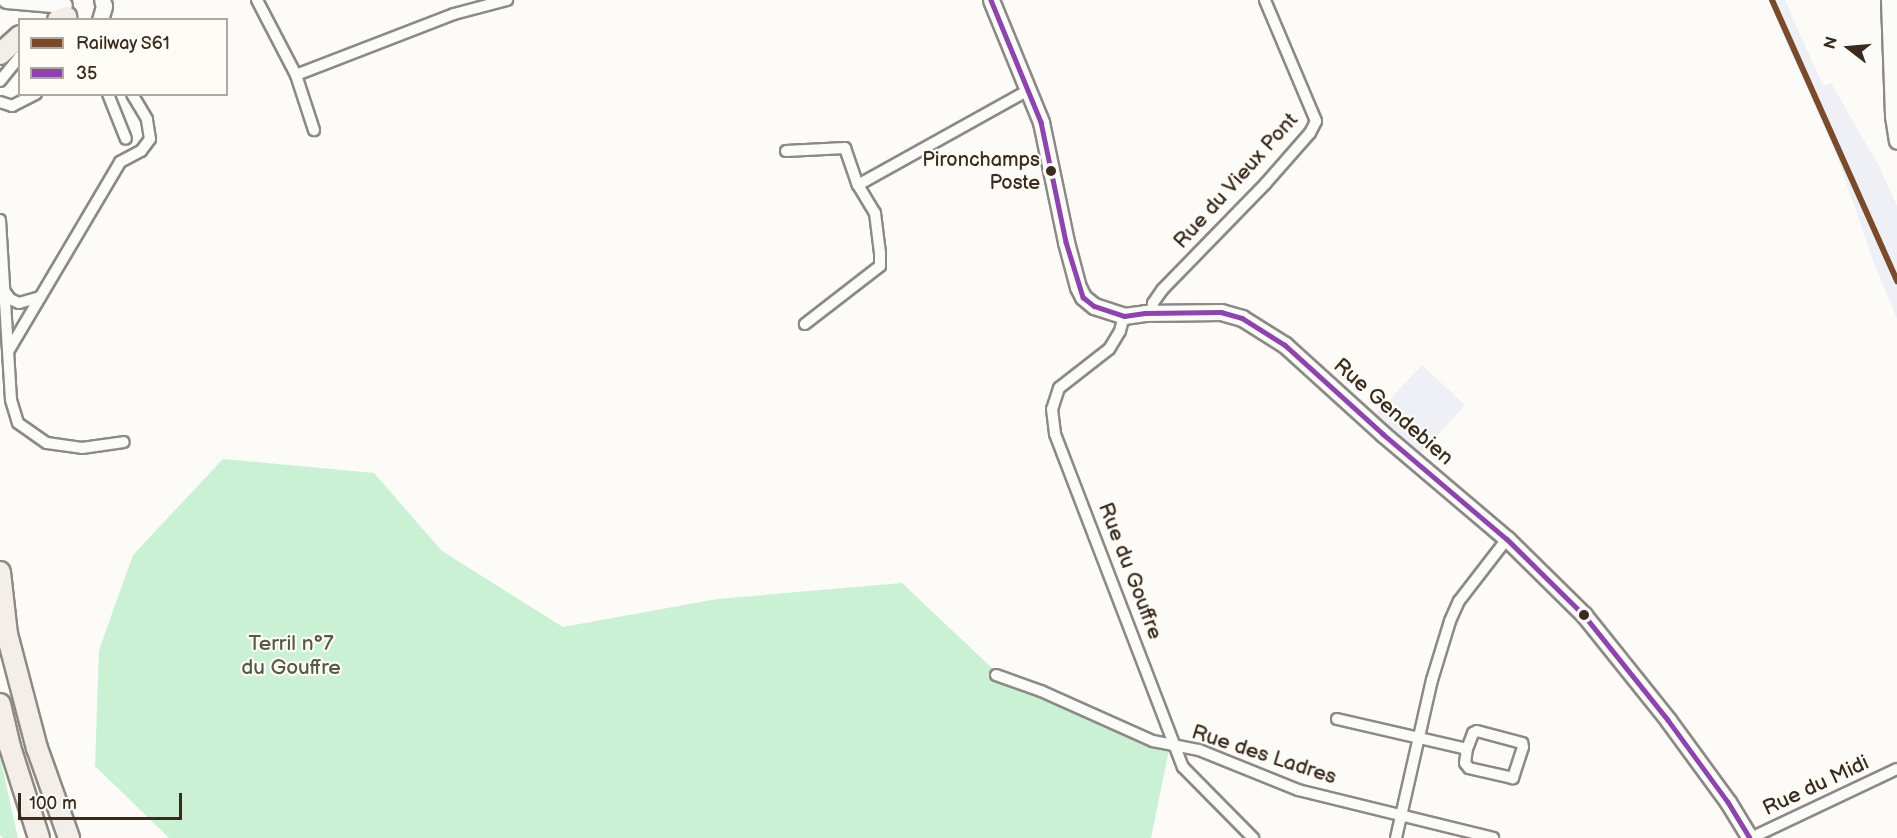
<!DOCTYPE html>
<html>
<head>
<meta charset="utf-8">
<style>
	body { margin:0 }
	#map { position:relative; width:1897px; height:838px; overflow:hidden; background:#fcfbf8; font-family:"Balsamiq Sans",sans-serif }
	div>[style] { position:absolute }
	.built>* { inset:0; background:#eef0f5; transform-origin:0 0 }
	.green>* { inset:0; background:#caf1d4 }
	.roads { filter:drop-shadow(2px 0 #8d8985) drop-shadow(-2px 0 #8d8985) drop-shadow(0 2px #8d8985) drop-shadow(0 -2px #8d8985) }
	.street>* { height:10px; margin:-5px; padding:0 5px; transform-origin:5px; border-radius:5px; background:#fbfbf9 }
	.secondary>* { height:15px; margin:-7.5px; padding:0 7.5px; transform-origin:7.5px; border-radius:7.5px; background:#fbfbf9 }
	.highway>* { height:20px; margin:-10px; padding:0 10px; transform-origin:10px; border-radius:10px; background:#f3eee8 }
	.bus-1>* { height:4.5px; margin:-2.25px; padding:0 2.25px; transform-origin:2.25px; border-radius:2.25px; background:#8e44ad }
	.rail-1>* { height:6px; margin:-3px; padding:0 3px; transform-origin:3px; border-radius:3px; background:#7a4b2a }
	.dots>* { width:16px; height:16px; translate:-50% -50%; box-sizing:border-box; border:3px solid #fdfcf7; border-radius:50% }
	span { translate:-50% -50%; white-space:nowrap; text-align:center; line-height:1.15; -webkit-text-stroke:4.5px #fdfcf7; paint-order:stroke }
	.bus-label { font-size:20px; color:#3b2a1e }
	.right { translate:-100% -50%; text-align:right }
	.street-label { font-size:21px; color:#3b2a1e }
	.park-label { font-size:21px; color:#545a44 }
	.legend { position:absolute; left:18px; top:18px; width:210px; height:78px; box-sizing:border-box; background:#fdfcf7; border:2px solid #afa8a0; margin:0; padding:8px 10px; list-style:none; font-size:18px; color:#3b2a1e }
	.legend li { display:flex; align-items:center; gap:12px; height:30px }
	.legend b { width:30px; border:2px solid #afa8a0 }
	.north { position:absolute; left:1819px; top:18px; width:60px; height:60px; -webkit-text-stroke:4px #fdfcf7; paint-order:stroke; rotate:286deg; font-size:16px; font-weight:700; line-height:24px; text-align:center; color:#3b2a1e }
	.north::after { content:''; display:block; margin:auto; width:21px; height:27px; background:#3b2a1e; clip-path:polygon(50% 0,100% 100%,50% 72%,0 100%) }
	.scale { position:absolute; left:18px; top:793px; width:164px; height:27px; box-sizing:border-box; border:3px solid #3b2a1e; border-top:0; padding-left:8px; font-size:18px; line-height:21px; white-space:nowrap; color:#3b2a1e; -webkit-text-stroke:4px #fdfcf7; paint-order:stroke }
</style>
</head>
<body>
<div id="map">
	<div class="built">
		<i style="clip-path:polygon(1768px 0,1785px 0,1823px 86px,1831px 83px,1880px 168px,1897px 206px,1897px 319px,1875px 266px,1838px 159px)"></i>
		<i style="left:1422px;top:365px;width:59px;height:68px;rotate:43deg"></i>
	</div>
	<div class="green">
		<i style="clip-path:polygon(223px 459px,374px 473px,442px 551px,563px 627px,717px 599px,902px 583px,994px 670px,1169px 750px,1151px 838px,169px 838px,95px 766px,99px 650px,133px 555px)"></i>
		<i style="clip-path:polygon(0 757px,18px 838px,3px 838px,0 835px)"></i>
	</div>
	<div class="roads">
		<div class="street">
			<i style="left:257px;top:0;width:85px;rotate:62.5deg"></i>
			<i style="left:296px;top:75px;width:58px;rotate:71.9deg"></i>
			<i style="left:296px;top:75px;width:169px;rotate:-21.1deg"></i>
			<i style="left:454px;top:14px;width:55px;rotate:-14.8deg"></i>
			<i style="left:0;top:81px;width:32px;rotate:-51deg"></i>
			<i style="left:108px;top:94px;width:48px;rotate:68.2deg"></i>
			<i style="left:0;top:102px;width:13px;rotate:18deg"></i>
			<i style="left:12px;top:106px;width:27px;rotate:-27deg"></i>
			<i style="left:786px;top:151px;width:59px;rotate:-2.9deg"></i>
			<i style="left:845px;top:148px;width:39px;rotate:71deg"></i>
			<i style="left:858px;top:185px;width:33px;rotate:59deg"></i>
			<i style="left:875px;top:213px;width:40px;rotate:82.9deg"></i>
			<i style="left:880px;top:253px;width:13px;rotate:90deg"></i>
			<i style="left:880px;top:266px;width:95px;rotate:142.3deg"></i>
			<i style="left:858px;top:185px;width:196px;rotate:-29.1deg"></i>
			<i style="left:0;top:220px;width:180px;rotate:86.5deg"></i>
			<i style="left:11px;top:400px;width:24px;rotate:73deg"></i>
			<i style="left:18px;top:423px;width:35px;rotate:35deg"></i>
			<i style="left:47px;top:443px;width:35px;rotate:8deg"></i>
			<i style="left:82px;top:448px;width:42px;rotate:-8.1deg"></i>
			<i style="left:5px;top:292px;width:9px;rotate:54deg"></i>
			<i style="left:10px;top:299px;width:10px;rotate:24deg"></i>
			<i style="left:19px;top:303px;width:22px;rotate:-16deg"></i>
			<i style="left:1152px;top:313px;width:10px;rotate:-84deg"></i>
			<i style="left:1153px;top:303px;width:16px;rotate:-55deg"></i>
			<i style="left:1162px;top:290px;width:149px;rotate:-45.8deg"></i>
			<i style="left:1266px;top:183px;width:67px;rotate:-48.7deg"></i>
			<i style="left:1310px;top:133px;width:13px;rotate:-63deg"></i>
			<i style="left:1316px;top:121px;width:131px;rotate:-112.9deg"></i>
			<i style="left:1124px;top:316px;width:16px;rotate:105deg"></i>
			<i style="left:1120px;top:331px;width:21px;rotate:121deg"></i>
			<i style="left:1109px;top:349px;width:63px;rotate:142deg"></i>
			<i style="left:1059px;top:388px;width:22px;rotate:108deg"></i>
			<i style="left:1052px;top:409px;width:25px;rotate:83deg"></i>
			<i style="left:1055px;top:434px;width:357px;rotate:69deg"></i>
			<i style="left:1183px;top:767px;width:100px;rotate:45.4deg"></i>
			<i style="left:9px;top:350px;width:218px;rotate:-59.4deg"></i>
			<i style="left:120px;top:162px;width:24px;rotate:-28deg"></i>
			<i style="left:141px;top:151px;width:15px;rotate:-53deg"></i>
			<i style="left:150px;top:139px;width:20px;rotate:-99deg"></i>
			<i style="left:147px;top:119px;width:29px;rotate:-121deg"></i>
			<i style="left:996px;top:675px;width:48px;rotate:19.6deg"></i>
			<i style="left:1041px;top:691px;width:123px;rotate:24.1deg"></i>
			<i style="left:1153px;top:741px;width:47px;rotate:11.1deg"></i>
			<i style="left:1199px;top:750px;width:107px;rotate:22deg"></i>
			<i style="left:1298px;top:790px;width:201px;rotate:13.8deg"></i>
			<i style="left:1337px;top:719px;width:133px;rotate:13deg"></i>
			<i style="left:1467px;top:749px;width:17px;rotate:-69deg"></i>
			<i style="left:1473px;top:733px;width:4px;rotate:-27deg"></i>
			<i style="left:1477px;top:731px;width:47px;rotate:14.9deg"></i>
			<i style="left:1522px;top:743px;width:4px;rotate:76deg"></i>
			<i style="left:1523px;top:747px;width:33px;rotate:108deg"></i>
			<i style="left:1513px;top:778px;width:45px;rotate:-167.2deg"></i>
			<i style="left:1469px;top:768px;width:6px;rotate:-129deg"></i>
			<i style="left:1465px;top:763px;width:14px;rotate:-82deg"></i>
			<i style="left:1396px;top:838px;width:162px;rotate:-77.2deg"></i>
			<i style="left:1432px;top:680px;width:62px;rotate:-73deg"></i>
			<i style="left:1450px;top:621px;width:22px;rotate:-66deg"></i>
			<i style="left:1459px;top:601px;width:78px;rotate:-52.3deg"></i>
			<i style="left:1751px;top:838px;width:161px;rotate:-25.3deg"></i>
		</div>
		<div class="secondary">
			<i style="left:6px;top:0;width:58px;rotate:4.9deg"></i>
			<i style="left:991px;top:0;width:132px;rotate:67.7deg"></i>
			<i style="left:1041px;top:122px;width:123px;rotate:78.2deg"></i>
			<i style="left:1066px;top:242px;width:47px;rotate:75.1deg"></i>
			<i style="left:1078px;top:287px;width:11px;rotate:63deg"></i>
			<i style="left:1083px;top:297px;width:14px;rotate:39deg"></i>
			<i style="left:1094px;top:306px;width:32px;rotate:18deg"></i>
			<i style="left:1124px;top:316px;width:21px;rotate:-8deg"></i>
			<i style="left:1145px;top:313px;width:76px;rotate:-0.8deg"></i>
			<i style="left:1221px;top:312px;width:22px;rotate:16deg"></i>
			<i style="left:1242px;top:318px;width:51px;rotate:32.1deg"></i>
			<i style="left:1285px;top:345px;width:132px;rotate:42.2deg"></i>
			<i style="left:1383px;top:434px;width:162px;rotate:40.3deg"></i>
			<i style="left:1507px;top:539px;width:108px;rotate:44.6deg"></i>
			<i style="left:1584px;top:615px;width:134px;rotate:51.3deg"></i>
			<i style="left:1668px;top:720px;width:102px;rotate:53.8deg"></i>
			<i style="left:1728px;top:802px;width:42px;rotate:58.6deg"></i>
			<i style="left:1889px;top:0;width:116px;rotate:88deg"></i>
			<i style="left:1893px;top:116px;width:25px;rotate:81deg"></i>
			<i style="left:100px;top:20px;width:15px;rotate:-74deg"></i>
			<i style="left:104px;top:6px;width:6px;rotate:-108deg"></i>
		</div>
		<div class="highway">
			<i style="left:58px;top:20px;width:9px;rotate:-21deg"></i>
			<i style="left:0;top:54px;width:27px;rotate:-42deg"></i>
			<i style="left:0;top:572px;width:62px;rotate:83.6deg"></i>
			<i style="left:7px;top:634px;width:118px;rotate:75.3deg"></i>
			<i style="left:37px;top:748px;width:96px;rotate:70.4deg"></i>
			<i style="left:0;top:704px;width:44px;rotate:76.9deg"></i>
			<i style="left:10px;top:747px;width:96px;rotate:72.3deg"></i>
		</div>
	</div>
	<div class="bus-1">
		<i style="left:991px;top:0;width:132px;rotate:67.7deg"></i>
		<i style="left:1041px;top:122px;width:123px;rotate:78.2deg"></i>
		<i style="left:1066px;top:242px;width:58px;rotate:72.8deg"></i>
		<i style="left:1083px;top:297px;width:14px;rotate:39deg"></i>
		<i style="left:1094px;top:306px;width:32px;rotate:18deg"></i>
		<i style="left:1124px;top:316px;width:21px;rotate:-8deg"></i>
		<i style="left:1145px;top:313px;width:76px;rotate:-0.8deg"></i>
		<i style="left:1221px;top:312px;width:22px;rotate:16deg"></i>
		<i style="left:1242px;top:318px;width:51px;rotate:32.1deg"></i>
		<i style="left:1285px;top:345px;width:132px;rotate:42.2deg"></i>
		<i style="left:1383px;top:434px;width:162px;rotate:40.3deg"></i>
		<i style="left:1507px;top:539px;width:108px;rotate:44.6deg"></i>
		<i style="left:1584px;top:615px;width:134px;rotate:51.3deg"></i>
		<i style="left:1668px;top:720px;width:102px;rotate:53.8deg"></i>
		<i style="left:1728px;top:802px;width:42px;rotate:58.6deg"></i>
	</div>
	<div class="rail-1">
		<i style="left:1772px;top:0;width:308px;rotate:66deg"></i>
	</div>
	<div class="dots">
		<i style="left:1051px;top:171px;background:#3b2a1e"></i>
		<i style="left:1584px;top:615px;background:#3b2a1e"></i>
	</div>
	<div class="bus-label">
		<span class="right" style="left:1040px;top:172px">Pironchamps<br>Poste</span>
	</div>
	<div class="street-label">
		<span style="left:1236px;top:181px;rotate:-48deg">Rue du Vieux Pont</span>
		<span style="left:1393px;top:412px;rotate:41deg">Rue Gendebien</span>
		<span style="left:1130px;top:571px;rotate:69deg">Rue du Gouffre</span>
		<span style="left:1264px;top:755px;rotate:18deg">Rue des Ladres</span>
		<span style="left:1816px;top:786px;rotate:-25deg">Rue du Midi</span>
	</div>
	<div class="park-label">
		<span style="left:291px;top:656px">Terril n°7<br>du Gouffre</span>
	</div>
	<ul class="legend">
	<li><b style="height:8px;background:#7a4b2a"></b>Railway S61</li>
	<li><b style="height:8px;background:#8e44ad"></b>35</li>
	</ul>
	<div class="north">N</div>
	<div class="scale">100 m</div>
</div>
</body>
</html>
